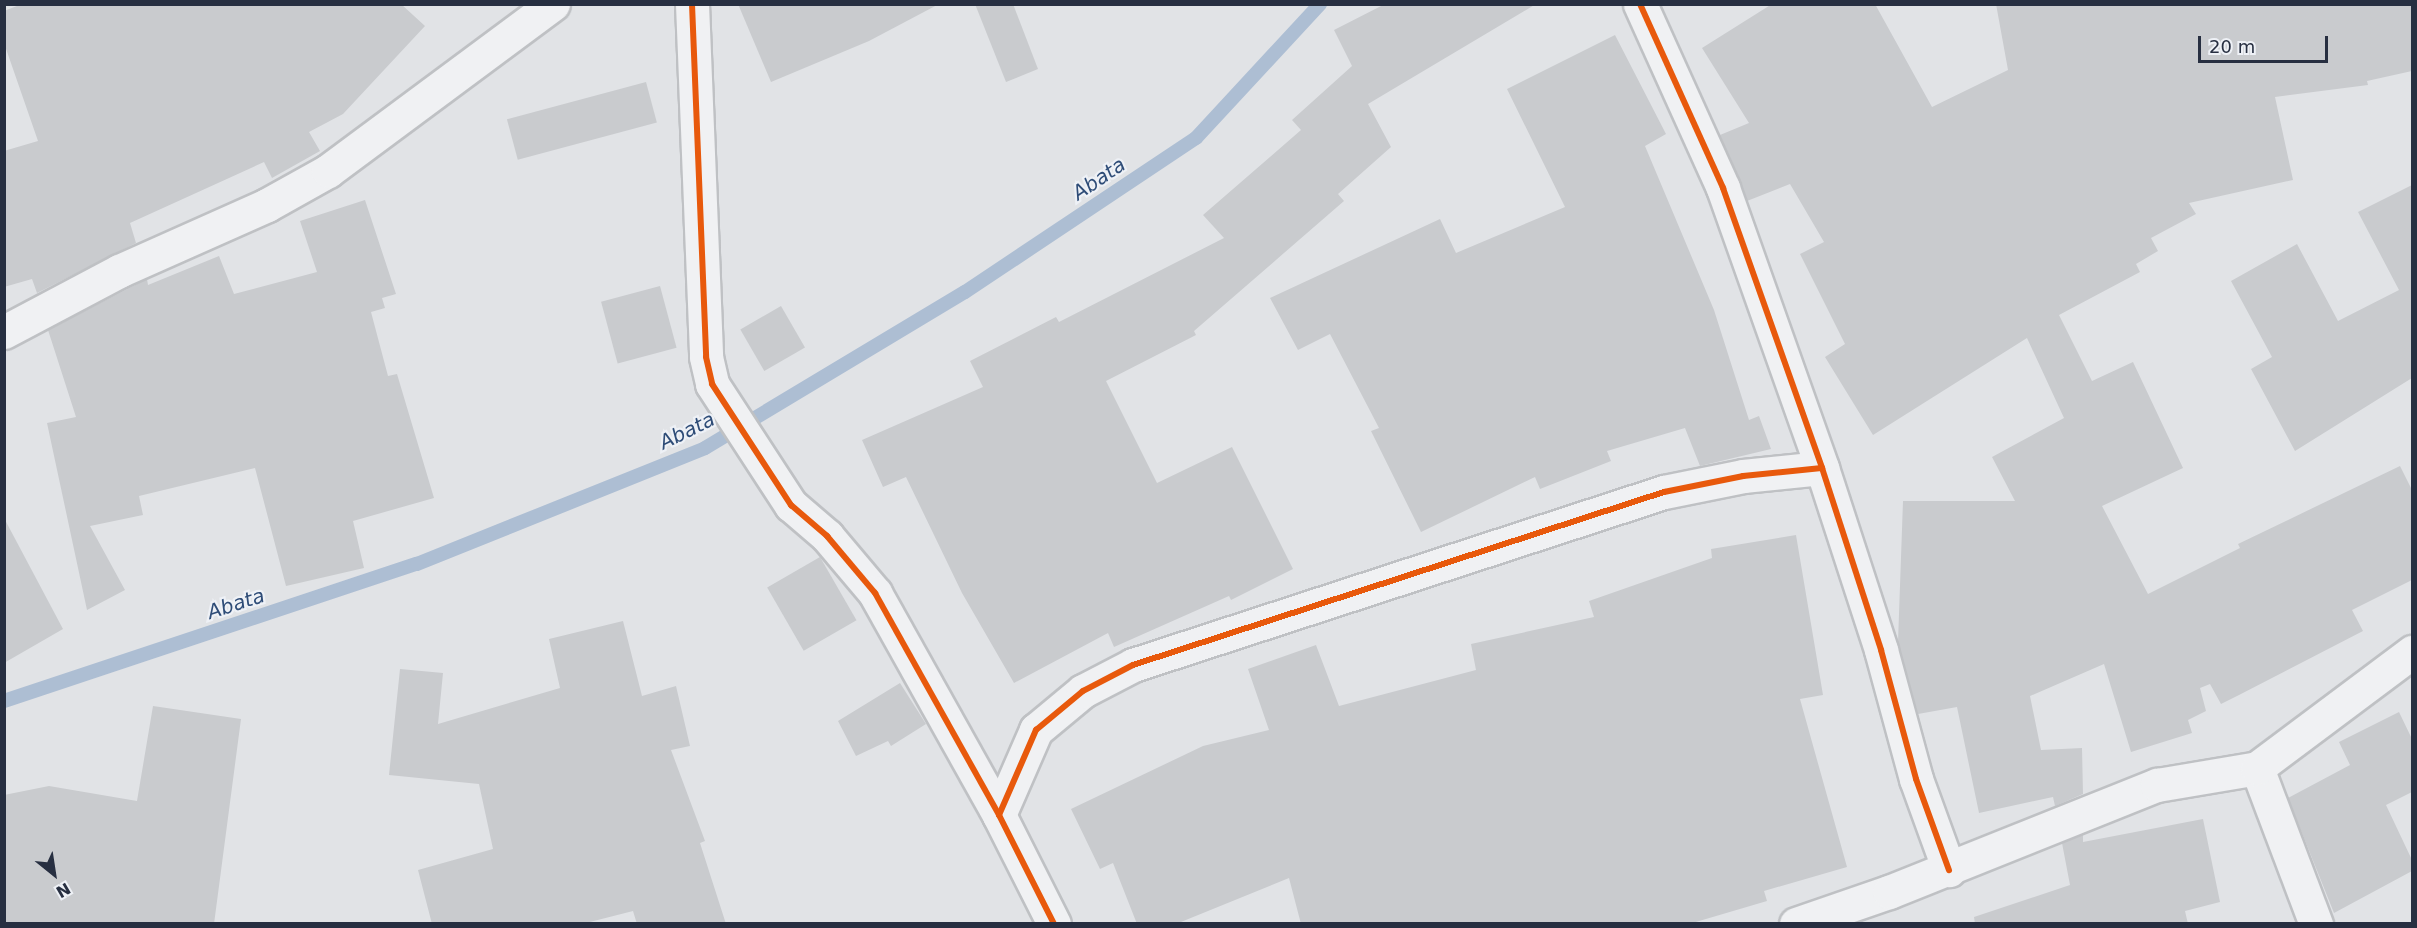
<!DOCTYPE html>
<html>
<head>
<meta charset="utf-8">
<style>
	body { margin:0 }
	#map { position:relative; width:2417px; height:928px; overflow:hidden; background:#e1e3e6; font-family:"DejaVu Sans",sans-serif }
	div>[style] { position:absolute }
	.stream>* { height:14px; margin:-7px; padding:0 7px; transform-origin:7px; border-radius:7px; background:#adbed3 }
	.building>* { inset:0; background:#c9cbce; transform-origin:0 0 }
	.roads { filter:drop-shadow(2px 0 #bfc1c4) drop-shadow(-2px 0 #bfc1c4) drop-shadow(0 2px #bfc1c4) drop-shadow(0 -2px #bfc1c4) }
	.street>* { height:33px; margin:-16.5px; padding:0 16.5px; transform-origin:16.5px; border-radius:16.5px; background:#f0f1f3 }
	.cycleway>* { height:6px; margin:-3px; padding:0 3px; transform-origin:3px; border-radius:3px; background:#e8590c }
	span { translate:-50% -50%; white-space:nowrap; text-align:center; line-height:1.15; -webkit-text-stroke:4.5px #eef1f6; paint-order:stroke }
	.water-label { font-size:20px; color:#2e4c77; font-style:italic }
	.frame { position:absolute; inset:0; border:6px solid #272f41; pointer-events:none }
	.north { position:absolute; left:24px; top:844px; width:60px; height:60px; -webkit-text-stroke:4px #eef1f6; paint-order:stroke; rotate:150deg; font-size:16px; font-weight:700; line-height:24px; text-align:center; color:#272f41 }
	.north::after { content:''; display:block; margin:auto; width:21px; height:27px; background:#272f41; clip-path:polygon(50% 0,100% 100%,50% 72%,0 100%) }
	.scale { position:absolute; left:2198px; top:36px; width:130px; height:27px; box-sizing:border-box; border:3px solid #272f41; border-top:0; padding-left:8px; font-size:18px; line-height:21px; white-space:nowrap; color:#272f41; -webkit-text-stroke:4px #eef1f6; paint-order:stroke }
</style>
</head>
<body>
<div id="map">
	<div class="stream">
		<i style="left:4px;top:701px;width:435px;rotate:-18.4deg"></i>
		<i style="left:417px;top:564px;width:310px;rotate:-21.9deg"></i>
		<i style="left:705px;top:448px;width:303px;rotate:-31deg"></i>
		<i style="left:965px;top:292px;width:278px;rotate:-33.7deg"></i>
		<i style="left:1196px;top:138px;width:183px;rotate:-47.2deg"></i>
	</div>
	<div class="building">
		<i style="clip-path:polygon(22px 4px,401px 4px,425px 26px,343px 114px,309px 132px,320px 151px,272px 178px,264px 162px,130px 223px,136px 243px,37px 293px,32px 279px,4px 287px,4px 151px,38px 141px,4px 43px,4px 11px)"></i>
		<i style="clip-path:polygon(738px 4px,939px 4px,869px 41px,771px 82px)"></i>
		<i style="clip-path:polygon(975px 4px,1013px 4px,1038px 69px,1006px 82px)"></i>
		<i style="clip-path:polygon(1385px 4px,1536px 4px,1368px 104px,1391px 147px,1338px 194px,1344px 201px,1194px 331px,1196px 335px,1106px 381px,1157px 483px,1232px 447px,1293px 569px,1231px 600px,1229px 596px,1114px 647px,1108px 633px,1014px 683px,962px 593px,906px 477px,883px 487px,862px 440px,983px 387px,970px 361px,1056px 317px,1059px 322px,1224px 238px,1203px 215px,1301px 130px,1292px 120px,1352px 66px,1334px 30px)"></i>
		<i style="clip-path:polygon(1772px 4px,1875px 4px,1932px 107px,2008px 70px,1996px 4px,2412px 4px,2412px 71px,2367px 81px,2368px 85px,2275px 97px,2293px 180px,2189px 203px,2196px 214px,2151px 238px,2158px 251px,2136px 264px,2140px 272px,2059px 315px,2092px 381px,2133px 362px,2183px 468px,2102px 506px,2148px 594px,2240px 548px,2238px 544px,2400px 466px,2412px 490px,2412px 580px,2352px 610px,2363px 631px,2239px 695px,2221px 704px,2210px 684px,2200px 688px,2206px 711px,2188px 720px,2192px 733px,2131px 752px,2104px 664px,2030px 696px,2041px 750px,2082px 748px,2083px 794px,2055px 806px,2053px 797px,1979px 813px,1957px 707px,1918px 714px,1898px 642px,1903px 501px,2015px 501px,1992px 457px,2064px 418px,2027px 338px,1873px 435px,1825px 357px,1845px 344px,1800px 254px,1824px 242px,1790px 184px,1747px 201px,1720px 135px,1749px 123px,1702px 48px)"></i>
		<i style="clip-path:polygon(1615px 35px,1666px 134px,1645px 146px,1714px 310px,1749px 420px,1759px 416px,1771px 449px,1700px 466px,1685px 428px,1607px 451px,1611px 461px,1540px 489px,1535px 477px,1421px 532px,1371px 431px,1379px 428px,1330px 334px,1298px 350px,1270px 298px,1440px 219px,1456px 253px,1565px 207px,1507px 89px)"></i>
		<i style="left:646px;top:82px;width:42px;height:144px;rotate:75deg"></i>
		<i style="clip-path:polygon(2412px 185px,2412px 378px,2295px 451px,2251px 369px,2272px 357px,2231px 281px,2297px 244px,2338px 321px,2399px 290px,2358px 212px)"></i>
		<i style="clip-path:polygon(365px 200px,396px 294px,382px 298px,385px 308px,371px 312px,388px 376px,397px 374px,434px 498px,353px 521px,364px 568px,286px 586px,255px 468px,139px 496px,143px 515px,90px 526px,125px 590px,87px 610px,47px 423px,76px 417px,48px 330px,147px 279px,148px 285px,219px 256px,234px 294px,317px 272px,300px 221px)"></i>
		<i style="left:660px;top:286px;width:64px;height:61px;rotate:75deg"></i>
		<i style="left:781px;top:306px;width:48px;height:47px;rotate:60deg"></i>
		<i style="clip-path:polygon(4px 518px,63px 629px,4px 663px)"></i>
		<i style="clip-path:polygon(1796px 535px,1823px 695px,1800px 699px,1847px 867px,1764px 891px,1767px 901px,1689px 924px,1301px 924px,1289px 878px,1176px 924px,1137px 924px,1113px 863px,1100px 869px,1071px 809px,1203px 746px,1269px 730px,1248px 669px,1316px 645px,1339px 706px,1476px 670px,1471px 644px,1594px 617px,1589px 601px,1712px 558px,1711px 549px)"></i>
		<i style="left:820px;top:557px;width:73px;height:61px;rotate:60deg"></i>
		<i style="clip-path:polygon(623px 621px,642px 696px,676px 686px,690px 746px,671px 750px,705px 841px,700px 843px,726px 924px,637px 924px,633px 911px,582px 924px,432px 924px,418px 870px,493px 849px,479px 784px,389px 775px,400px 669px,443px 673px,438px 724px,560px 688px,549px 639px)"></i>
		<i style="clip-path:polygon(900px 683px,926px 724px,891px 746px,888px 741px,856px 756px,838px 721px)"></i>
		<i style="clip-path:polygon(153px 706px,241px 719px,214px 924px,4px 924px,4px 795px,49px 786px,137px 801px)"></i>
		<i style="clip-path:polygon(2399px 712px,2412px 739px,2412px 792px,2386px 805px,2412px 860px,2412px 871px,2334px 913px,2288px 798px,2350px 765px,2339px 742px)"></i>
		<i style="clip-path:polygon(2203px 819px,2220px 902px,2185px 911px,2188px 924px,1975px 924px,1974px 917px,2070px 885px,2062px 843px,2083px 835px,2083px 842px)"></i>
	</div>
	<div class="roads">
		<div class="street">
			<i style="left:692px;top:4px;width:353px;rotate:87.7deg"></i>
			<i style="left:706px;top:357px;width:28px;rotate:77deg"></i>
			<i style="left:712px;top:384px;width:145px;rotate:56.9deg"></i>
			<i style="left:791px;top:505px;width:48px;rotate:40.7deg"></i>
			<i style="left:827px;top:536px;width:75px;rotate:49.9deg"></i>
			<i style="left:875px;top:593px;width:254px;rotate:60.8deg"></i>
			<i style="left:999px;top:815px;width:122px;rotate:63.2deg"></i>
			<i style="left:1640px;top:4px;width:202px;rotate:65.7deg"></i>
			<i style="left:1723px;top:188px;width:297px;rotate:70.5deg"></i>
			<i style="left:1822px;top:468px;width:191px;rotate:72deg"></i>
			<i style="left:1881px;top:650px;width:134px;rotate:74.8deg"></i>
			<i style="left:1916px;top:779px;width:97px;rotate:70.1deg"></i>
			<i style="left:4px;top:332px;width:130px;rotate:-27.9deg"></i>
			<i style="left:119px;top:271px;width:162px;rotate:-24deg"></i>
			<i style="left:267px;top:205px;width:70px;rotate:-29.1deg"></i>
			<i style="left:328px;top:171px;width:280px;rotate:-36.6deg"></i>
			<i style="left:2257px;top:768px;width:167px;rotate:69.3deg"></i>
			<i style="left:999px;top:815px;width:93px;rotate:-66.5deg"></i>
			<i style="left:1036px;top:730px;width:61px;rotate:-39.7deg"></i>
			<i style="left:1083px;top:691px;width:56px;rotate:-27.5deg"></i>
			<i style="left:1133px;top:665px;width:558px;rotate:-18.05deg"></i>
			<i style="left:1664px;top:492px;width:81px;rotate:-11.4deg"></i>
			<i style="left:1743px;top:476px;width:79px;rotate:-5.8deg"></i>
			<i style="left:1796px;top:924px;width:98px;rotate:-19deg"></i>
			<i style="left:1889px;top:892px;width:289px;rotate:-21.8deg"></i>
			<i style="left:2157px;top:785px;width:101px;rotate:-9.6deg"></i>
			<i style="left:2257px;top:768px;width:194px;rotate:-36.8deg"></i>
		</div>
	</div>
	<div class="cycleway">
		<i style="left:692px;top:4px;width:353px;rotate:87.7deg"></i>
		<i style="left:706px;top:357px;width:28px;rotate:77deg"></i>
		<i style="left:712px;top:384px;width:145px;rotate:56.9deg"></i>
		<i style="left:791px;top:505px;width:48px;rotate:40.7deg"></i>
		<i style="left:827px;top:536px;width:75px;rotate:49.9deg"></i>
		<i style="left:875px;top:593px;width:254px;rotate:60.8deg"></i>
		<i style="left:999px;top:815px;width:122px;rotate:63.2deg"></i>
		<i style="left:1640px;top:4px;width:202px;rotate:65.7deg"></i>
		<i style="left:1723px;top:188px;width:297px;rotate:70.5deg"></i>
		<i style="left:1822px;top:468px;width:191px;rotate:72deg"></i>
		<i style="left:1881px;top:650px;width:134px;rotate:74.8deg"></i>
		<i style="left:1916px;top:779px;width:97px;rotate:70.1deg"></i>
		<i style="left:999px;top:815px;width:93px;rotate:-66.5deg"></i>
		<i style="left:1036px;top:730px;width:61px;rotate:-39.7deg"></i>
		<i style="left:1083px;top:691px;width:56px;rotate:-27.5deg"></i>
		<i style="left:1133px;top:665px;width:558px;rotate:-18.05deg"></i>
		<i style="left:1664px;top:492px;width:81px;rotate:-11.4deg"></i>
		<i style="left:1743px;top:476px;width:79px;rotate:-5.8deg"></i>
	</div>
	<div class="water-label">
		<span style="left:1099px;top:179px;rotate:-34deg">Abata</span>
		<span style="left:687px;top:431px;rotate:-26deg">Abata</span>
		<span style="left:236px;top:604px;rotate:-18deg">Abata</span>
	</div>
	<div class="frame"></div>
	<div class="north">N</div>
	<div class="scale">20 m</div>
</div>
</body>
</html>
